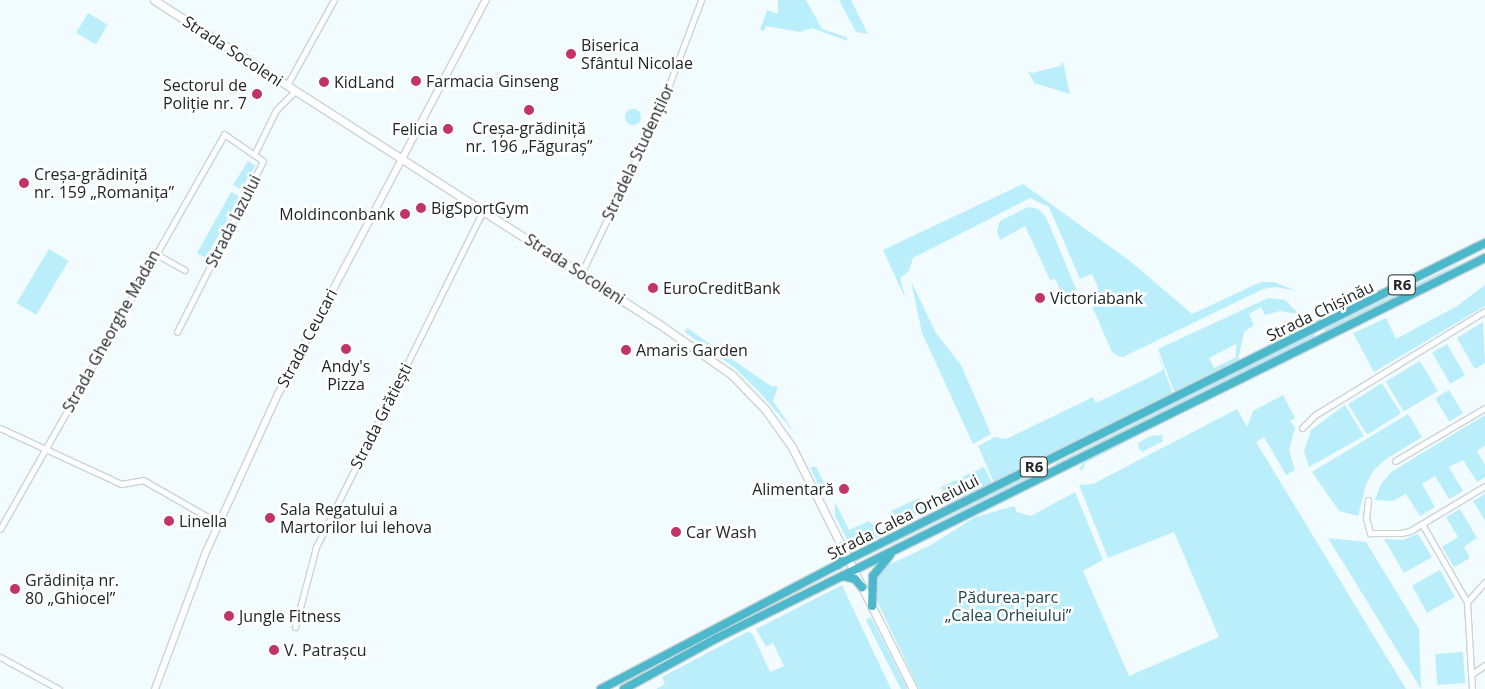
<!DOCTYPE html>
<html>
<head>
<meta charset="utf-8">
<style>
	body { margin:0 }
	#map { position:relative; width:1485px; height:689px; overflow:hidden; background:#f2fcfe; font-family:"Open Sans",sans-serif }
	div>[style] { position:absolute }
	.green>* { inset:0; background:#baeefb; transform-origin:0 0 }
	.round { border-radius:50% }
	.roads { filter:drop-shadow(1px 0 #cad4d7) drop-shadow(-1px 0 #cad4d7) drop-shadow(0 1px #cad4d7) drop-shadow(0 -1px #cad4d7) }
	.minor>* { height:5px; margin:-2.5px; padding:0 2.5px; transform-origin:2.5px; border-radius:2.5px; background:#fff }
	.tertiary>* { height:6px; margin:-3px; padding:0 3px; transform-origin:3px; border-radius:3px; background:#fff }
	.secondary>* { height:7px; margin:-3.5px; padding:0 3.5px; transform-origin:3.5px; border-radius:3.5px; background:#fff }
	.trunk>* { height:8px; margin:-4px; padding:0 4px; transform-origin:4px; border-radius:4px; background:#4bb8cc }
	.dots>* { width:14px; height:14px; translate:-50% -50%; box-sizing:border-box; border:2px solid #fff; border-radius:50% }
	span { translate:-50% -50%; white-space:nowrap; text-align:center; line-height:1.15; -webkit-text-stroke:5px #fff; paint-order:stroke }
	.shield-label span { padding:1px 4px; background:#fff; border:1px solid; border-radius:4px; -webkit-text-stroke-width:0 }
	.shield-label { font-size:15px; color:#222526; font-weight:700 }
	.poi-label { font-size:16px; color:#222526 }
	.left { translate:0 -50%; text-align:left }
	.right { translate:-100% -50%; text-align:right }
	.street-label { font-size:16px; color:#222526 }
	.park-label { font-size:16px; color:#1e444d }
</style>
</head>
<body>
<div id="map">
	<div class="green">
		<i style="clip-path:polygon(778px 0,806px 0,822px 29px,846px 37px,848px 41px,812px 28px,800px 32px,766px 26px,764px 31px,760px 30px,767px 10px,778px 14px)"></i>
		<i style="clip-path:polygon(839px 0,851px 0,868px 34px,856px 32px)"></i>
		<i style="left:88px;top:13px;width:23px;height:23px;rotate:31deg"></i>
		<i style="clip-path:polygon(1063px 62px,1070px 94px,1034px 83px,1028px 71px,1032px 73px,1060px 66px)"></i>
		<i class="round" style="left:625px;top:109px;width:16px;height:16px"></i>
		<i style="left:248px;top:161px;width:9px;height:28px;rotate:32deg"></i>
		<i style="clip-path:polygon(1023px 184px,1130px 261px,1192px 314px,1261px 282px,1274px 282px,1297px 291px,1276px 287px,1263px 289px,1123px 357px,1118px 356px,1112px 352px,1087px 295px,1099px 290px,1092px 274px,1080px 279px,1049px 207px,1030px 198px,913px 258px,909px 271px,900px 278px,906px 300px,883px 250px)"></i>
		<i style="left:231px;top:192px;width:10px;height:70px;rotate:29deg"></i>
		<i style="clip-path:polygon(1028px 207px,1038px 209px,1046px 217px,1077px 291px,1064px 297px,1055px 279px,1050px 280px,1025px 226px,1000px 240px,997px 231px,1000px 221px)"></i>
		<i style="left:49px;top:249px;width:23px;height:63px;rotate:31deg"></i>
		<i style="clip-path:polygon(1462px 262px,1419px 287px,1324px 336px,1325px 328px)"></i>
		<i style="clip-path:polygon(911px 281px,936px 333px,961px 365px,991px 434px,973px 444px,922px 333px)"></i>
		<i style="clip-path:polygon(1485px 285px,1485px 306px,1374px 372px,1353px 333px,1386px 318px,1396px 339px,1457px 306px)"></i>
		<i style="clip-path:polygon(evenodd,1268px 298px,1285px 300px,1299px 314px,1280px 311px,1265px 315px,1261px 307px,1249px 314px,1254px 325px,1244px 332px,1238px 361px,1175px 394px,1158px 349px,1268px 298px,1236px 344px,1236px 357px,1214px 368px,1209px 358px,1236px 344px)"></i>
		<i style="clip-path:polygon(1483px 322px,1485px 363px,1475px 369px,1457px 338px)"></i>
		<i style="clip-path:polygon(687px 328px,771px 386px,778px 387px,773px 401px,795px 433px,761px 394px,735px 368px,685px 332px)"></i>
		<i style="clip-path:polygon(1315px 333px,1314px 337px,1055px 466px,1056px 463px)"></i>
		<i style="left:1447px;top:344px;width:36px;height:17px;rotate:60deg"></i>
		<i style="clip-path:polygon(1157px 351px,1173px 394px,994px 483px,978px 446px,995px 437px,1006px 439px,1093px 397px,1096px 403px,1146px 379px,1163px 370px)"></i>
		<i style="left:1420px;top:361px;width:35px;height:40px;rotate:59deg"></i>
		<i style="left:1382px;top:383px;width:36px;height:40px;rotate:58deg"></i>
		<i style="left:1449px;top:390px;width:27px;height:16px;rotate:59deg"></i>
		<i style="clip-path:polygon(1283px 395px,1295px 418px,1290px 421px,1295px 428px,1289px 450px,1295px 470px,1286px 475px,1264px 437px,1256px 442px,1406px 689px,919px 689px,877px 601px,875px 578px,886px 566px,931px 545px,975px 517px,1014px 506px,1017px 512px,1031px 516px,1075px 492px,1103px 560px,1083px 571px,1129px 676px,1219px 637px,1174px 532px,1108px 558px,1079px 485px,1093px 484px,1237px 409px,1247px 427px,1253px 411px)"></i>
		<i style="clip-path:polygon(1345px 405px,1364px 436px,1309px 467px,1304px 451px,1311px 430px)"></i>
		<i style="clip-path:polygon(1408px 414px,1422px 437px,1386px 459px,1373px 471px,1366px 485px,1358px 516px,1339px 511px,1312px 472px)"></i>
		<i style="clip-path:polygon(1485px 415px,1485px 446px,1477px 451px,1485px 465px,1485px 477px,1477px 482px,1463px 460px,1449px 467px,1463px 491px,1449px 499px,1435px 476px,1422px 484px,1435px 507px,1420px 516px,1406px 494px,1393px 501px,1375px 500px,1381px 484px,1391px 472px)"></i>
		<i style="clip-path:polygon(1165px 422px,1085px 463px,1083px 470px,1079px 470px,1084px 462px)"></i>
		<i style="clip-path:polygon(1162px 435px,1163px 441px,1142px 452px,1139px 449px,1138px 443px,1151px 436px)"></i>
		<i style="clip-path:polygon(810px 467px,816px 467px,828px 490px,824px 497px)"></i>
		<i style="clip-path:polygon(984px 467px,992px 483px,950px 503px,946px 500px,941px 487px)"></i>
		<i style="clip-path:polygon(1034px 473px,1035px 475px,859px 560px,860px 559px)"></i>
		<i style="clip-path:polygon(1485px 494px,1485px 521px,1473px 501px)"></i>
		<i style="clip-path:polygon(919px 498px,926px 505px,924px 511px,899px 523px,891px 516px,891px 511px)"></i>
		<i style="clip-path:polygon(835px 502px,849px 530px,869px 521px,879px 531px,895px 530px,854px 548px,850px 545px,835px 516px)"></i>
		<i style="clip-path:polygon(1460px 509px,1477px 538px,1464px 547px,1470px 558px,1454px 567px,1442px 547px,1458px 537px,1446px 517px)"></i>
		<i style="clip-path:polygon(1418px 534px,1432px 557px,1404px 573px,1384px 539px,1402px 540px)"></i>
		<i style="clip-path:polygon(1328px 538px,1366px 542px,1419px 629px,1421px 689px)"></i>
		<i style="left:1440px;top:570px;width:31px;height:32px;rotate:61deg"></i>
		<i style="clip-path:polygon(842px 585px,891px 689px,656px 689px,665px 684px,662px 677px,747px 632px,752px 633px,770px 672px,784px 666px,773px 643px,766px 647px,756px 629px)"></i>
		<i style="left:871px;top:617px;width:80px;height:6px;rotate:63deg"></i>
		<i style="left:1463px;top:652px;width:31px;height:28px;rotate:86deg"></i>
	</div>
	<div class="roads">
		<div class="minor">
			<i style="left:287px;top:85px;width:97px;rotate:-61.1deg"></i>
			<i style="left:255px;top:153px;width:48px;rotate:-64deg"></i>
			<i style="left:276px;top:110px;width:27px;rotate:-45deg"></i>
			<i style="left:154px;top:253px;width:35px;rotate:29deg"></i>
			<i style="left:581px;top:274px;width:186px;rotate:-64.5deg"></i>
			<i style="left:661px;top:106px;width:113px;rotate:-69.3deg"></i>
			<i style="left:0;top:428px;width:133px;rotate:24.8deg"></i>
			<i style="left:121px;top:484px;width:22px;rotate:-10deg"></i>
			<i style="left:143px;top:480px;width:86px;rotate:29.8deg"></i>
			<i style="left:1302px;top:428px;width:18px;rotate:-45deg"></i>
			<i style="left:1315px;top:415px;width:199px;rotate:-31.5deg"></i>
			<i style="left:1395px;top:461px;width:104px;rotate:-30.5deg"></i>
			<i style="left:1368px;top:500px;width:18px;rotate:96deg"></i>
			<i style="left:1366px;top:518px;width:16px;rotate:75deg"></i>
			<i style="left:1370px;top:533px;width:31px"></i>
			<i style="left:1401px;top:533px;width:9px;rotate:-13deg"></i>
			<i style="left:1410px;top:531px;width:87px;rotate:-31deg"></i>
			<i style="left:1422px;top:524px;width:90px;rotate:60deg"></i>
			<i style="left:0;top:529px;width:454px;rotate:-60.4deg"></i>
			<i style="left:224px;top:134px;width:47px;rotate:34.7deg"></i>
			<i style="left:263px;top:161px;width:191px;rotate:116.7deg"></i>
			<i style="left:295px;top:627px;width:83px;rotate:-75.3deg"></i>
			<i style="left:316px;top:547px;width:375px;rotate:-63.6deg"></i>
			<i style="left:0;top:657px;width:67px;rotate:28.5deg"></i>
			<i style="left:1472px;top:674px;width:16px;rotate:-35deg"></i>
			<i style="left:1472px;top:689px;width:87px;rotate:-93.3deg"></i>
			<i style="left:1467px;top:602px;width:27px;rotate:-48deg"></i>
		</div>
		<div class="tertiary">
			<i style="left:155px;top:689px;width:146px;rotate:-69.6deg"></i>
			<i style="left:206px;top:552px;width:174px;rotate:-65.5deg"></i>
			<i style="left:278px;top:394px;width:446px;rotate:-62.2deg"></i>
		</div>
		<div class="secondary">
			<i style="left:154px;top:0;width:600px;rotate:32.68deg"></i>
			<i style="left:659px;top:324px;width:89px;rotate:34.9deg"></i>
			<i style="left:732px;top:375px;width:47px;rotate:45.9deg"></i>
			<i style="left:765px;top:409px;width:47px;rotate:54.6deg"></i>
			<i style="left:792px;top:447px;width:271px;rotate:63.4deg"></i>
		</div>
		<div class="trunk">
			<i style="left:838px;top:565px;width:19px;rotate:-78deg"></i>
			<i style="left:843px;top:576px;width:12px;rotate:14deg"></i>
			<i style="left:855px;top:579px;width:11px;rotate:49deg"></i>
			<i style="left:872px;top:606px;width:30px;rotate:-88deg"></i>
			<i style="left:873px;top:576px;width:27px;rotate:-51deg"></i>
			<i style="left:601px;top:689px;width:264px;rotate:-27.7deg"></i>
			<i style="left:835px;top:566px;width:726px;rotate:-26.42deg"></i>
			<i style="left:624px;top:689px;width:106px;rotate:-28.7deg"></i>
			<i style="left:717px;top:638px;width:857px;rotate:-26.33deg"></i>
		</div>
	</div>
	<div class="dots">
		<i style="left:571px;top:54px;background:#c13465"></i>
		<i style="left:416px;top:81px;background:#c13465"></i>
		<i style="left:324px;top:82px;background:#c13465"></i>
		<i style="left:257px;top:94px;background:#c13465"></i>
		<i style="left:529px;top:110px;background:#c13465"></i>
		<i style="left:448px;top:129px;background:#c13465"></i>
		<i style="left:24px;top:183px;background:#c13465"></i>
		<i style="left:421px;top:208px;background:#c13465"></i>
		<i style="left:405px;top:214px;background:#c13465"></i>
		<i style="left:653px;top:288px;background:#c13465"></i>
		<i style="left:1040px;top:298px;background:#c13465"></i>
		<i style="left:346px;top:349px;background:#c13465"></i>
		<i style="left:626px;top:350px;background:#c13465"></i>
		<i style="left:844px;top:489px;background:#c13465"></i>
		<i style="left:270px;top:518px;background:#c13465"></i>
		<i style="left:169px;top:521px;background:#c13465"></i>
		<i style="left:676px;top:532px;background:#c13465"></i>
		<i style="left:15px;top:589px;background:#c13465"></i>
		<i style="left:229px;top:616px;background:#c13465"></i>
		<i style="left:274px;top:650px;background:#c13465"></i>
	</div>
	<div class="shield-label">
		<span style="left:1402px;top:285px">R6</span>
		<span style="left:1034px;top:467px">R6</span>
	</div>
	<div class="poi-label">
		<span class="left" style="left:581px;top:54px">Biserica<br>Sfântul Nicolae</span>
		<span class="left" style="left:426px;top:81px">Farmacia Ginseng</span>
		<span class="left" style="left:334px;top:82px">KidLand</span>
		<span class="right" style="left:247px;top:94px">Sectorul de<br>Poliție nr. 7</span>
		<span style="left:529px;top:137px">Creșa-grădiniță<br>nr. 196 „Făguraș”</span>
		<span class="right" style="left:438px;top:129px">Felicia</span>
		<span class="left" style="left:34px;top:183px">Creșa-grădiniță<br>nr. 159 „Romanița”</span>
		<span class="left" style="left:431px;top:208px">BigSportGym</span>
		<span class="right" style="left:395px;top:214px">Moldinconbank</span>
		<span class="left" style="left:663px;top:288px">EuroCreditBank</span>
		<span class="left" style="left:1050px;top:298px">Victoriabank</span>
		<span class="left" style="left:636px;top:350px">Amaris Garden</span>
		<span style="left:346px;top:375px">Andy's<br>Pizza</span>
		<span class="right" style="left:834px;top:489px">Alimentară</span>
		<span class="left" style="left:280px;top:518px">Sala Regatului a<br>Martorilor lui Iehova</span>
		<span class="left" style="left:179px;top:521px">Linella</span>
		<span class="left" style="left:686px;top:532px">Car Wash</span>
		<span class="left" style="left:25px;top:589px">Grădinița nr.<br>80 „Ghiocel”</span>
		<span class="left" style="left:239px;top:616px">Jungle Fitness</span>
		<span class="left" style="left:284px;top:650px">V. Patrașcu</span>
	</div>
	<div class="street-label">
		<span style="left:233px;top:51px;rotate:33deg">Strada Socoleni</span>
		<span style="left:638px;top:152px;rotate:-65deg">Stradela Studenților</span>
		<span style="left:233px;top:221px;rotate:-63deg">Strada Iazului</span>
		<span style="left:575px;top:269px;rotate:33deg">Strada Socoleni</span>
		<span style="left:1320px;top:311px;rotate:-26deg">Strada Chișinău</span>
		<span style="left:111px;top:331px;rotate:-61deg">Strada Gheorghe Madan</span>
		<span style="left:307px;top:338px;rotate:-62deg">Strada Ceucari</span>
		<span style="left:381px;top:416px;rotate:-63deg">Strada Grătiești</span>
		<span style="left:903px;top:517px;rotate:-27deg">Strada Calea Orheiului</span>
	</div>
	<div class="park-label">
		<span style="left:1008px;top:606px">Pădurea-parc<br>„Calea Orheiului”</span>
	</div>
</div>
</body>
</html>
